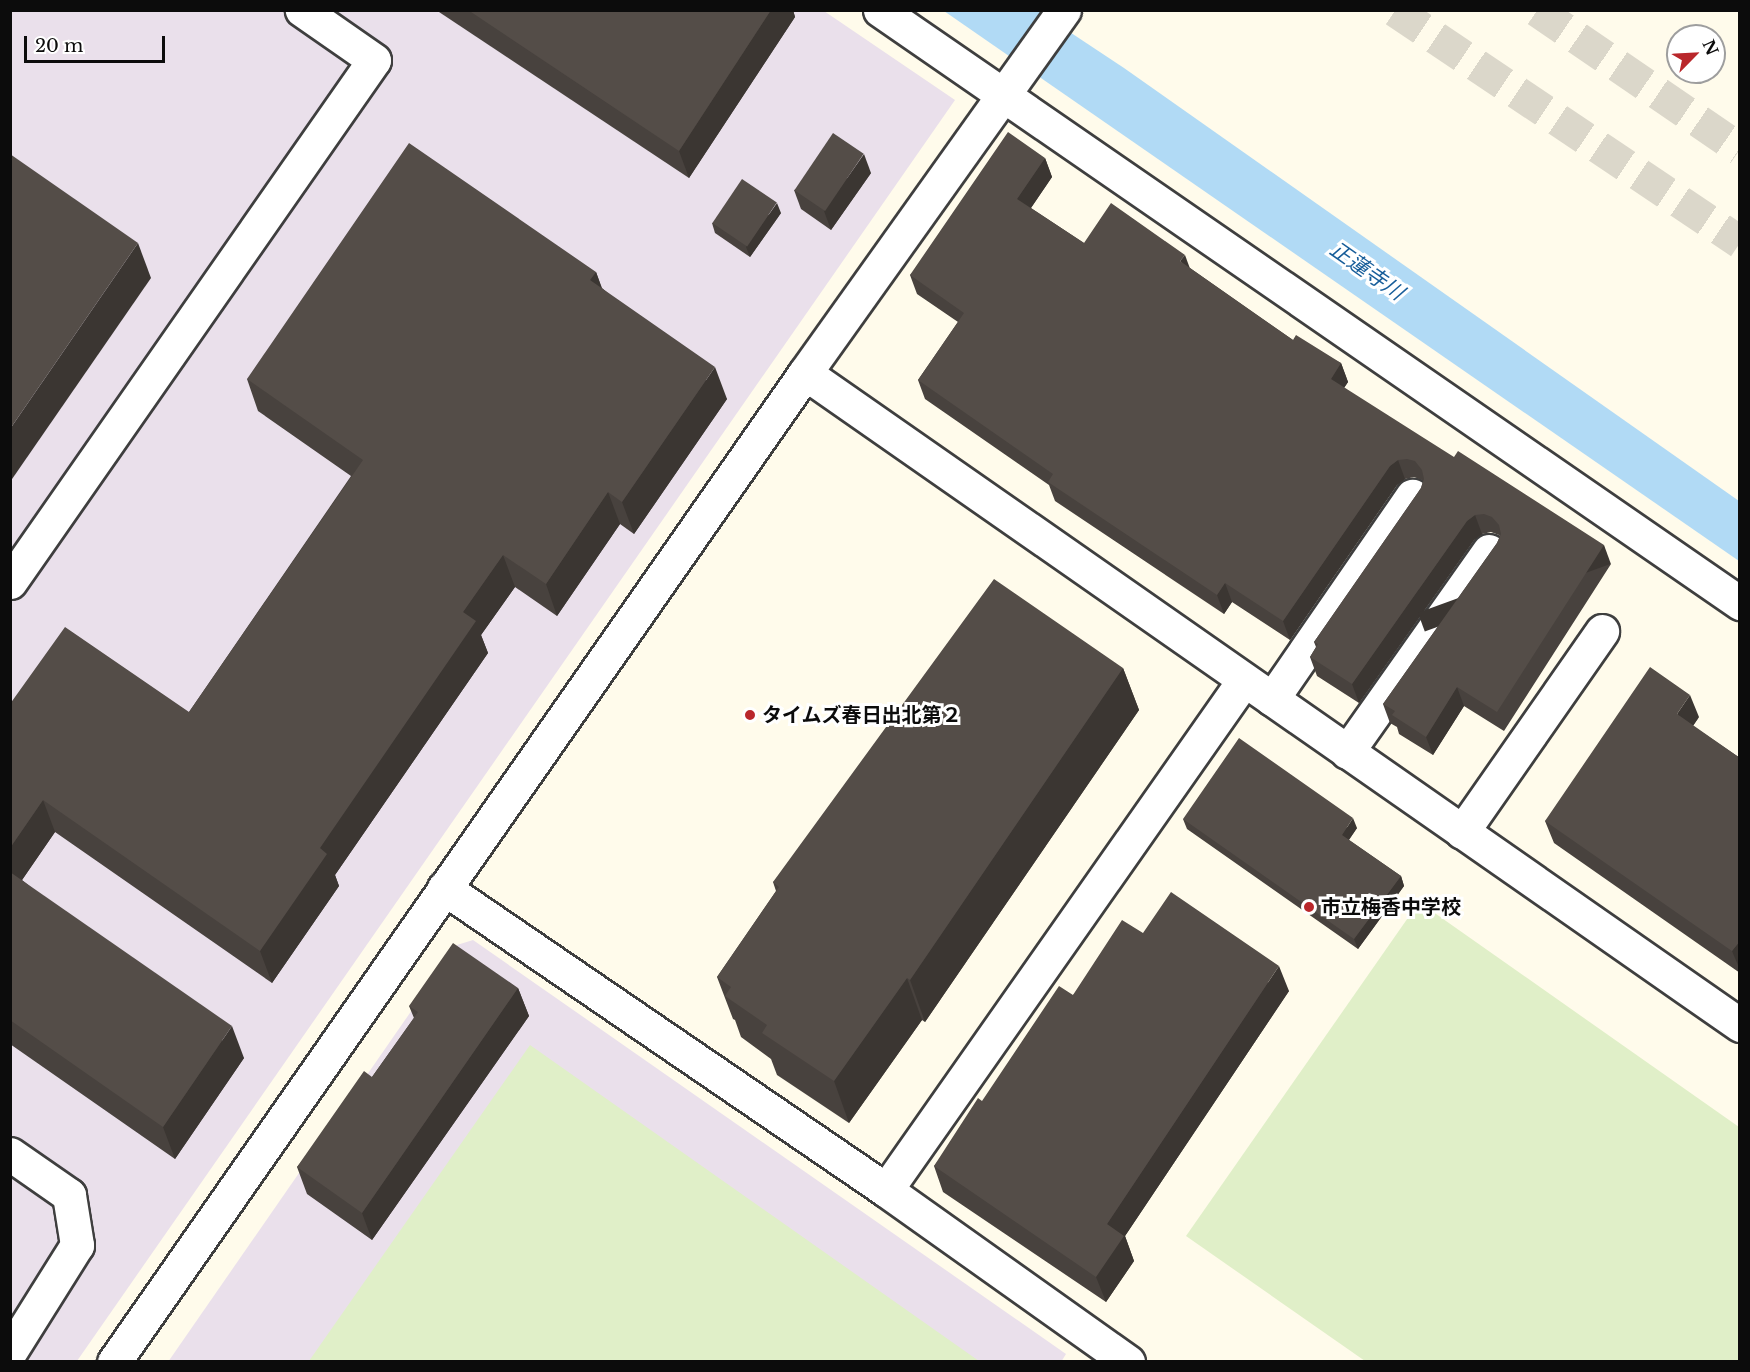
<!DOCTYPE html>
<html>
<head>
<meta charset="utf-8">
<style>
	body { margin:0 }
	#map { position:relative; width:1750px; height:1372px; overflow:hidden; background:#fffbeb; font-family:"Libre Baskerville","Noto Sans JP",serif }
	div>[style] { position:absolute }
	.industrial>* { inset:0; background:#eae0eb }
	.pitch>* { inset:0; background:#e0efc8 }
	.water>* { inset:0; background:#b1daf5 }
	.highway-tunnel>* { height:33px; margin-top:-16.5px; transform-origin:0; background:repeating-linear-gradient(90deg,#dbd7ca 0 33px,transparent 0 49px) }
	.roads { filter:drop-shadow(2px 0 #3f3f3f) drop-shadow(-2px 0 #3f3f3f) drop-shadow(0 2px #3f3f3f) drop-shadow(0 -2px #3f3f3f) }
	.minor>* { height:33px; margin:-16.5px; padding:0 16.5px; transform-origin:16.5px; border-radius:16.5px; background:#fff }
	.wall>* { inset:0; background:#48423e }
	.shaded-wall>* { inset:0; background:#3b3632; transform-origin:0 0 }
	.building>* { inset:0; background:#544d48; transform-origin:0 0 }
	.dots>* { width:16px; height:16px; translate:-50% -50%; box-sizing:border-box; border:3px solid #fff; border-radius:50% }
	span { translate:-50% -50%; white-space:nowrap; text-align:center; line-height:1.15; -webkit-text-stroke:6px #fff; paint-order:stroke }
	.poi-label { font-size:20px; color:#0c0c0c; font-weight:700 }
	.left { translate:0 -50%; text-align:left }
	.water-label { font-size:21px; color:#185e9a; font-style:italic }
	.frame { position:absolute; inset:0; border:12px solid #0c0c0c; pointer-events:none }
	.north { position:absolute; left:1666px; top:24px; width:60px; height:60px; box-sizing:border-box; background:#fff; border:2px solid #9e9e9e; border-radius:50%; rotate:66deg; font-size:16px; font-weight:700; line-height:24px; text-align:center; color:#0c0c0c }
	.north::after { content:''; display:block; margin:auto; width:21px; height:27px; background:#b9272b; clip-path:polygon(50% 0,100% 100%,50% 72%,0 100%) }
	.scale { position:absolute; left:24px; top:36px; width:141px; height:27px; box-sizing:border-box; border:3px solid #0c0c0c; border-top:0; padding-left:8px; font-size:18px; line-height:21px; white-space:nowrap; color:#0c0c0c; -webkit-text-stroke:4px #fff; paint-order:stroke }
</style>
</head>
<body>
<div id="map">
	<div class="industrial">
		<i style="clip-path:polygon(10px 11px,824px 11px,955px 100px,77px 1361px,10px 1361px)"></i>
		<i style="clip-path:polygon(473px 940px,1066px 1354px,1061px 1362px,168px 1362px,457px 945px)"></i>
	</div>
	<div class="pitch">
		<i style="clip-path:polygon(1419px 902px,1739px 1127px,1739px 1361px,1365px 1361px,1186px 1236px)"></i>
		<i style="clip-path:polygon(530px 1045px,979px 1361px,309px 1361px)"></i>
	</div>
	<div class="water">
		<i style="clip-path:polygon(944px 11px,1038px 11px,1124px 68px,1739px 501px,1739px 561px)"></i>
	</div>
	<div class="highway-tunnel">
		<i style="left:1395px;top:10px;width:416px;rotate:33.9deg"></i>
		<i style="left:1537px;top:10px;width:246px;rotate:34.4deg"></i>
	</div>
	<div class="roads">
		<div class="minor">
			<i style="left:880px;top:10px;width:1045px;rotate:34.59deg"></i>
			<i style="left:805px;top:373px;width:1140px;rotate:34.89deg"></i>
			<i style="left:10px;top:582px;width:636px;rotate:-55.11deg"></i>
			<i style="left:374px;top:60px;width:88px;rotate:-145.2deg"></i>
			<i style="left:1272px;top:699px;width:247px;rotate:-55.4deg"></i>
			<i style="left:1347px;top:752px;width:246px;rotate:-54.8deg"></i>
			<i style="left:1462px;top:832px;width:245px;rotate:-55.1deg"></i>
			<i style="left:444px;top:888px;width:535px;rotate:34.34deg"></i>
			<i style="left:886px;top:1190px;width:297px;rotate:35.4deg"></i>
			<i style="left:10px;top:1154px;width:72px;rotate:34.8deg"></i>
			<i style="left:69px;top:1195px;width:51px;rotate:80.9deg"></i>
			<i style="left:77px;top:1245px;width:126px;rotate:122.1deg"></i>
			<i style="left:886px;top:1190px;width:623px;rotate:-54.93deg"></i>
			<i style="left:114px;top:1362px;width:1206px;rotate:-55.06deg"></i>
			<i style="left:805px;top:373px;width:446px;rotate:-54.5deg"></i>
		</div>
	</div>
	<div class="wall">
		<i style="clip-path:polygon(436px 10px,793px 10px,795px 17px,689px 178px)"></i>
		<i style="clip-path:polygon(1045px 158px,1052px 177px,1031px 208px,1084px 243px,1190px 268px,1293px 340px,1341px 363px,1348px 382px,1344px 388px,1611px 564px,1504px 731px,1464px 706px,1433px 755px,1399px 734px,1397px 727px,1390px 723px,1383px 704px,1497px 543px,1500px 536px,1499px 535px,1491px 532px,1482px 534px,1474px 540px,1359px 703px,1317px 676px,1310px 657px,1316px 647px,1314px 642px,1421px 488px,1423px 481px,1422px 480px,1414px 477px,1405px 479px,1397px 485px,1290px 640px,1232px 602px,1224px 614px,1055px 501px,1049px 485px,925px 399px,918px 380px,958px 322px,917px 294px,910px 275px)"></i>
		<i style="clip-path:polygon(871px 173px,831px 230px,801px 209px,794px 190px)"></i>
		<i style="clip-path:polygon(781px 213px,750px 257px,715px 233px,712px 223px)"></i>
		<i style="clip-path:polygon(596px 272px,602px 288px,727px 399px,634px 534px,620px 524px,557px 616px,515px 587px,481px 635px,488px 653px,335px 875px,339px 886px,272px 983px,55px 832px,22px 880px,244px 1058px,175px 1159px,10px 1044px,10px 704px,189px 712px,351px 476px,258px 411px,247px 379px)"></i>
		<i style="clip-path:polygon(1123px 668px,1139px 710px,925px 1022px,922px 1020px,849px 1123px,777px 1075px,771px 1059px,741px 1037px,735px 1020px,733px 1019px,717px 977px,776px 891px,773px 882px)"></i>
		<i style="clip-path:polygon(1699px 717px,1693px 726px,1740px 758px,1740px 973px,1554px 843px,1545px 821px)"></i>
		<i style="clip-path:polygon(1183px 819px,1357px 828px,1349px 840px,1401px 876px,1404px 886px,1358px 949px,1187px 829px)"></i>
		<i style="clip-path:polygon(1143px 933px,1289px 991px,1125px 1236px,1134px 1261px,1106px 1302px,943px 1192px,934px 1166px,1073px 995px)"></i>
		<i style="clip-path:polygon(518px 988px,529px 1016px,372px 1240px,307px 1194px,297px 1167px,372px 1077px,414px 1018px,409px 1006px)"></i>
	</div>
	<div class="shaded-wall">
		<i style="clip-path:polygon(771px 10px,793px 10px,795px 17px,689px 178px,679px 151px)"></i>
		<i style="clip-path:polygon(864px 154px,871px 173px,831px 230px,824px 211px)"></i>
		<i style="clip-path:polygon(1045px 158px,1052px 177px,1024px 218px,1017px 199px)"></i>
		<i style="clip-path:polygon(777px 203px,781px 213px,750px 257px,746px 247px)"></i>
		<i style="clip-path:polygon(138px 243px,151px 278px,10px 482px,10px 429px)"></i>
		<i style="clip-path:polygon(1185px 255px,1192px 274px,1180px 261px)"></i>
		<i style="clip-path:polygon(596px 272px,607px 304px,590px 280px)"></i>
		<i style="clip-path:polygon(1341px 363px,1348px 382px,1337px 398px,1331px 379px)"></i>
		<i style="clip-path:polygon(715px 367px,727px 399px,634px 534px,622px 502px)"></i>
		<i style="clip-path:polygon(1398px 460px,1405px 479px,1397px 485px,1290px 640px,1283px 621px,1390px 466px)"></i>
		<i style="clip-path:polygon(608px 492px,620px 524px,557px 616px,546px 584px)"></i>
		<i style="clip-path:polygon(1475px 515px,1482px 534px,1474px 540px,1359px 703px,1352px 684px,1467px 521px)"></i>
		<i style="left:1604px;top:545px;width:20px;height:198px;rotate:70deg"></i>
		<i style="clip-path:polygon(503px 555px,515px 587px,481px 635px,488px 653px,335px 875px,339px 886px,272px 983px,260px 951px,320px 848px,463px 612px)"></i>
		<i style="clip-path:polygon(1225px 583px,1232px 602px,1224px 614px,1217px 595px)"></i>
		<i style="clip-path:polygon(1123px 668px,1139px 710px,925px 1022px,910px 980px)"></i>
		<i style="clip-path:polygon(1457px 687px,1464px 706px,1433px 755px,1426px 737px)"></i>
		<i style="clip-path:polygon(1690px 695px,1699px 717px,1685px 737px,1677px 714px)"></i>
		<i style="clip-path:polygon(43px 800px,55px 832px,11px 896px,10px 848px)"></i>
		<i style="clip-path:polygon(1353px 818px,1357px 828px,1345px 845px,1342px 835px)"></i>
		<i style="clip-path:polygon(1401px 876px,1404px 886px,1358px 949px,1354px 939px)"></i>
		<i style="clip-path:polygon(1740px 941px,1740px 970px,1732px 951px)"></i>
		<i style="clip-path:polygon(1279px 966px,1289px 991px,1125px 1236px,1134px 1261px,1106px 1302px,1096px 1277px,1107px 1224px)"></i>
		<i style="clip-path:polygon(907px 978px,922px 1020px,849px 1123px,834px 1081px)"></i>
		<i style="clip-path:polygon(518px 988px,529px 1016px,372px 1240px,362px 1213px)"></i>
		<i style="clip-path:polygon(232px 1026px,244px 1058px,175px 1159px,163px 1127px)"></i>
	</div>
	<div class="building">
		<i style="clip-path:polygon(468px 10px,771px 10px,679px 151px)"></i>
		<i style="clip-path:polygon(1008px 132px,1045px 158px,1017px 199px,1084px 243px,1111px 203px,1185px 255px,1180px 261px,1261px 318px,1293px 340px,1296px 335px,1341px 363px,1331px 379px,1454px 457px,1458px 451px,1604px 545px,1497px 712px,1457px 687px,1426px 737px,1392px 715px,1395px 711px,1383px 704px,1497px 543px,1501px 534px,1499px 525px,1492px 517px,1484px 514px,1475px 515px,1467px 521px,1352px 684px,1310px 657px,1318px 644px,1314px 642px,1421px 488px,1424px 479px,1422px 470px,1415px 461px,1407px 459px,1398px 460px,1390px 466px,1283px 621px,1225px 583px,1217px 595px,1048px 482px,1053px 474px,918px 380px,964px 313px,910px 275px)"></i>
		<i style="left:833px;top:133px;width:37px;height:69px;rotate:34deg"></i>
		<i style="clip-path:polygon(409px 143px,596px 272px,590px 280px,715px 367px,622px 502px,608px 492px,546px 584px,503px 555px,463px 612px,476px 621px,320px 848px,327px 854px,260px 951px,43px 800px,10px 848px,10px 704px,65px 627px,189px 712px,363px 460px,247px 379px)"></i>
		<i style="clip-path:polygon(10px 154px,138px 243px,10px 429px)"></i>
		<i style="left:742px;top:179px;width:42px;height:53px;rotate:34deg"></i>
		<i style="clip-path:polygon(994px 579px,1123px 668px,910px 980px,907px 978px,834px 1081px,762px 1033px,767px 1025px,725px 996px,731px 987px,717px 977px,779px 887px,773px 882px)"></i>
		<i style="clip-path:polygon(1650px 667px,1690px 695px,1677px 714px,1740px 758px,1740px 941px,1732px 951px,1545px 821px)"></i>
		<i style="clip-path:polygon(1239px 738px,1353px 818px,1342px 835px,1401px 876px,1354px 939px,1183px 819px)"></i>
		<i style="clip-path:polygon(10px 872px,232px 1026px,163px 1127px,10px 1020px)"></i>
		<i style="clip-path:polygon(1171px 892px,1279px 966px,1107px 1224px,1124px 1236px,1096px 1277px,934px 1166px,978px 1098px,982px 1101px,1059px 986px,1073px 995px,1122px 920px,1143px 933px)"></i>
		<i style="clip-path:polygon(453px 943px,518px 988px,362px 1213px,297px 1167px,364px 1071px,372px 1077px,418px 1012px,409px 1006px)"></i>
	</div>
	<div class="dots">
		<i style="left:750px;top:715px;background:#b9272b"></i>
		<i style="left:1309px;top:907px;background:#b9272b"></i>
	</div>
	<div class="poi-label">
		<span class="left" style="left:762px;top:715px">タイムズ春日出北第２</span>
		<span class="left" style="left:1321px;top:907px">市立梅香中学校</span>
	</div>
	<div class="water-label">
		<span style="left:1367px;top:271px;rotate:35deg">正蓮寺川</span>
	</div>
	<div class="frame"></div>
	<div class="north">N</div>
	<div class="scale">20 m</div>
</div>
</body>
</html>
